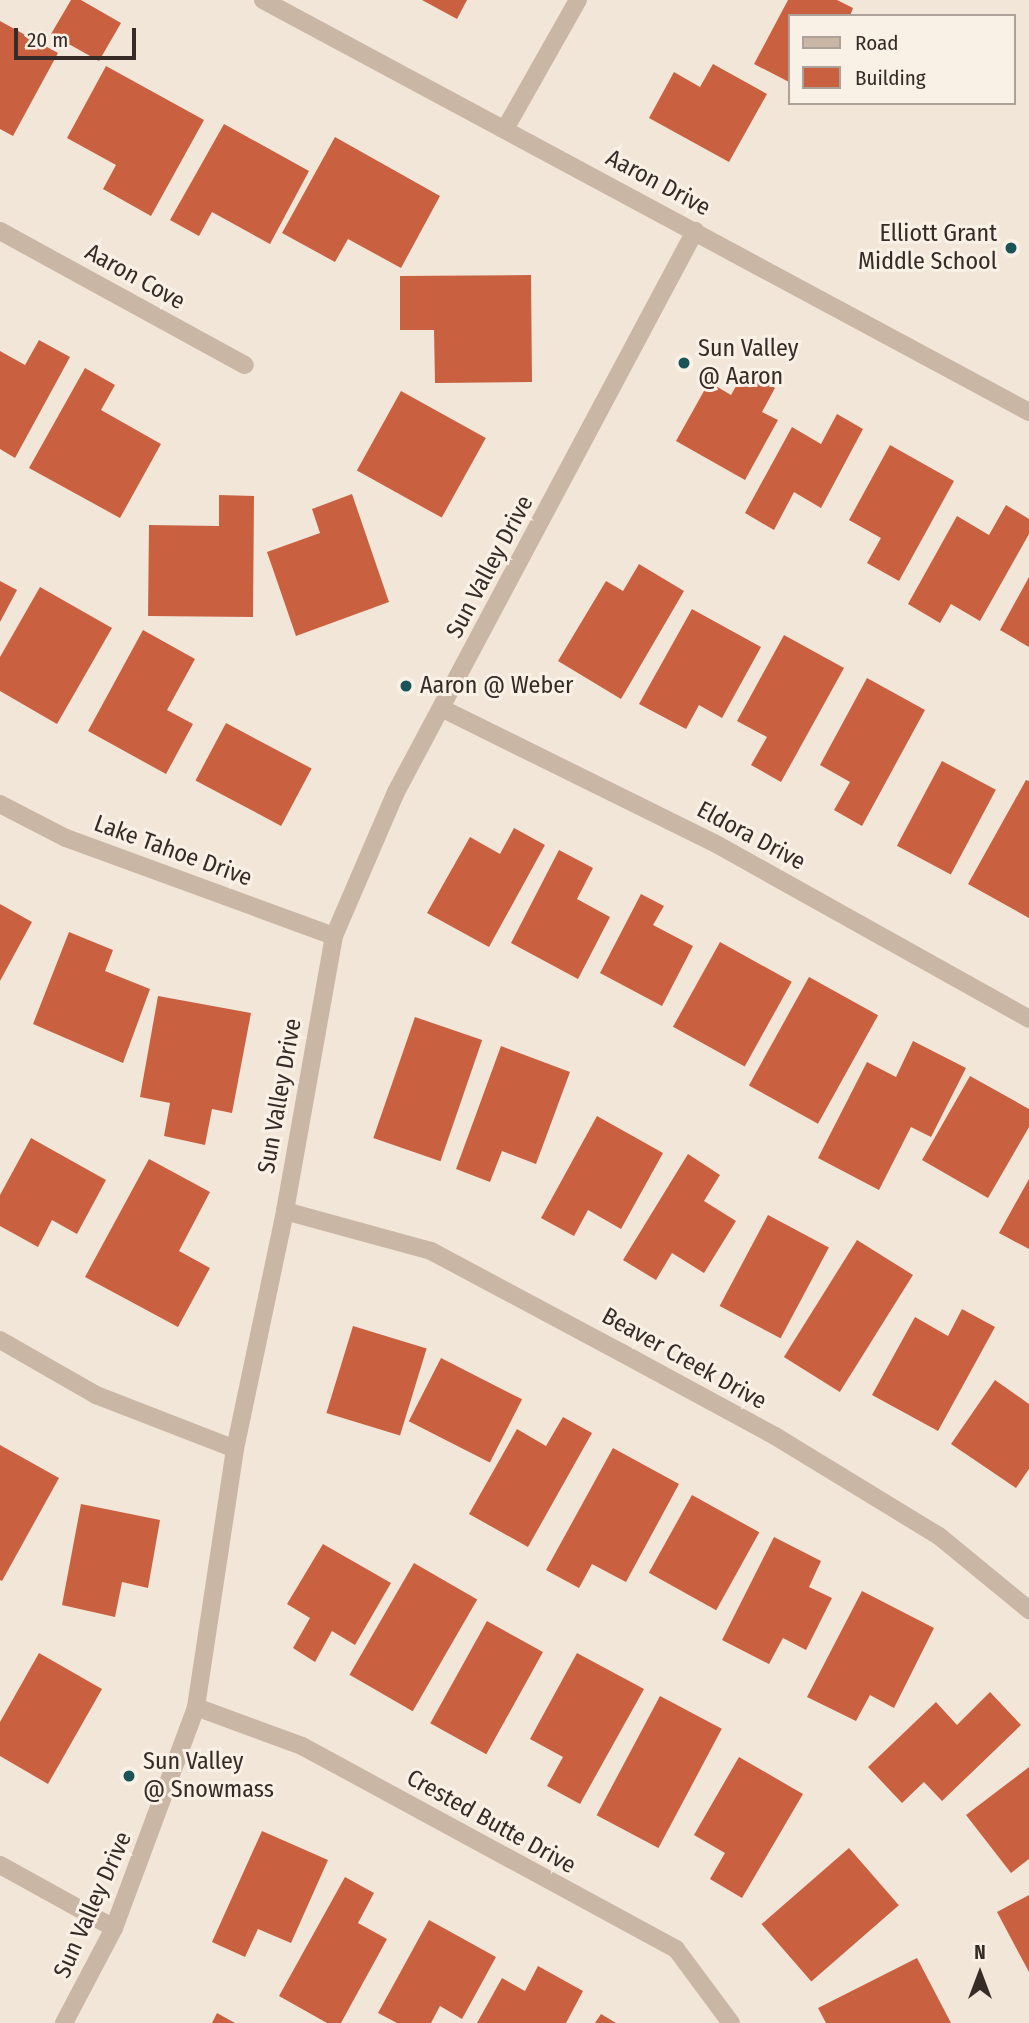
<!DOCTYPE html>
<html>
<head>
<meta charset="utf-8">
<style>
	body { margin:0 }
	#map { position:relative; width:1029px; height:2023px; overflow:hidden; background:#f2e6d9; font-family:"Fira Sans Condensed",sans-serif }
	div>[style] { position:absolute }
	.building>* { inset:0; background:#c96140; transform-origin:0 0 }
	.minor>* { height:18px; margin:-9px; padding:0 9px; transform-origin:9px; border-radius:9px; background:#cab6a5 }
	.dots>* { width:19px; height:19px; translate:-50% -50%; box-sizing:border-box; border:4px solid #faf1e6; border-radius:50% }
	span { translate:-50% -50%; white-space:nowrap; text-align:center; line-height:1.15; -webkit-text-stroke:6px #faf1e6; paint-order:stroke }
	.street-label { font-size:24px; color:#362b27 }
	.poi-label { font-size:24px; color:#362b27 }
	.right { translate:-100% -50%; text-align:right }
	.left { translate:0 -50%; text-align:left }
	.legend { position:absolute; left:788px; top:14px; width:228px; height:91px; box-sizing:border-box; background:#faf1e6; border:2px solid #aca29a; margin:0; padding:9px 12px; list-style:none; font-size:21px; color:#362b27 }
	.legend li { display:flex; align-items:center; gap:14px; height:35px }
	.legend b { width:35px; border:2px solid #aca29a }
	.north { position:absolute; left:945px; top:1939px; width:70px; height:70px; -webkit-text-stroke:5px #faf1e6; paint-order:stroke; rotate:0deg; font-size:19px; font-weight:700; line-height:28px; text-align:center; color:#362b27 }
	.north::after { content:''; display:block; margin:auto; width:24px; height:32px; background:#362b27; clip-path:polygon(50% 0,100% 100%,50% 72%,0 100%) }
	.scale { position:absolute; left:14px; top:28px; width:122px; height:32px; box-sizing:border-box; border:4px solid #362b27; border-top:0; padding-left:9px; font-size:21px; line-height:24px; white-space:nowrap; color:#362b27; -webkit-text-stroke:5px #faf1e6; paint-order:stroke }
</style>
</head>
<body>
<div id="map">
	<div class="building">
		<i style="clip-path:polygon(71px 0,81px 0,121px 23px,99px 61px,51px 34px)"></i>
		<i style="clip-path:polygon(422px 0,467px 0,457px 19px)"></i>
		<i style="clip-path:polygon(788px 0,837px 0,853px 8px,850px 16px,789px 16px,789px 82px,754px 64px)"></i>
		<i style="clip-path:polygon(0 21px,58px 53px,13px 136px,0 129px)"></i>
		<i style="clip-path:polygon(713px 64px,767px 94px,729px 162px,649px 118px,674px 72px,700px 87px)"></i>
		<i style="clip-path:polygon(106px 66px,204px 120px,151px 216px,103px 189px,116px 165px,67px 138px)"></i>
		<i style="clip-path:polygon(224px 124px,309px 171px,270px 244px,212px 212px,199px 236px,170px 220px)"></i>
		<i style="clip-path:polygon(335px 137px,440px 196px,401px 268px,348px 239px,335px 262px,282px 233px)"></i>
		<i style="clip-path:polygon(531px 275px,532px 382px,435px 383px,434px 330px,400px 330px,400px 276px)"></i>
		<i style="clip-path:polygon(39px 340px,70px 357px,15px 458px,0 449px,0 351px,25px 365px)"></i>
		<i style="clip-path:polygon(85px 368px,115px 385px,101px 410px,161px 444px,120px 518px,29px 468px)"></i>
		<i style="clip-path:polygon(745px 370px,775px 388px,762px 412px,778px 420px,745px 480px,676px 441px,709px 382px,731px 395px)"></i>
		<i style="left:401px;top:391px;width:97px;height:91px;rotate:29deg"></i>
		<i style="clip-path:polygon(837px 414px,863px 429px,821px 508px,794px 492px,774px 530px,745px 513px,792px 427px,821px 444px)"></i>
		<i style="clip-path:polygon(890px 445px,954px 481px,899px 581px,867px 563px,881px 538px,849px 520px)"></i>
		<i style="clip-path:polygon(352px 494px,389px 602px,296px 636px,267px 552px,320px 533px,312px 509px)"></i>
		<i style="clip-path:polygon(219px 495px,254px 496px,253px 617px,148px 616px,149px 525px,219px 526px)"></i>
		<i style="clip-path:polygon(1006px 505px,1029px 519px,1029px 534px,980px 621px,951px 604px,940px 623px,908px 604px,957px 516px,989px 535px)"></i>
		<i style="clip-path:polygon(639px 564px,684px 591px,621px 699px,558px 661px,606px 581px,623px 591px)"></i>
		<i style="clip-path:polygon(1029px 577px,1029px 647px,1000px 630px)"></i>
		<i style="clip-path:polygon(0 581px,17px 590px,0 622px)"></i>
		<i style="clip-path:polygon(40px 587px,112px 628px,57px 724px,0 691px,0 657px)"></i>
		<i style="clip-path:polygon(692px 609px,761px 647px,722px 718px,699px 705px,686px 729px,639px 704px)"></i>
		<i style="clip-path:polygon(143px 630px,195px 659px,167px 710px,193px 724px,166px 774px,88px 731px)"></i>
		<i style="clip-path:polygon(784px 635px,844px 668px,781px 782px,751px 765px,767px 737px,737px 721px)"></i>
		<i style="clip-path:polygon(867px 678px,925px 710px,862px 826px,834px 810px,850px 782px,820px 765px)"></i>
		<i style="left:226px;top:723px;width:97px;height:65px;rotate:28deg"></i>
		<i style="left:942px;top:761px;width:61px;height:96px;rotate:28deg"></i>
		<i style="clip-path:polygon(1026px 780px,1029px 781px,1029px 918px,968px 884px)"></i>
		<i style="clip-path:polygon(514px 828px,545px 845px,489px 947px,427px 913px,470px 837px,500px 854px)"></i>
		<i style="clip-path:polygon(559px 850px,593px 868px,577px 899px,610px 917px,578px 979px,511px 943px)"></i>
		<i style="clip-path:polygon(641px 894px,664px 906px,653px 925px,693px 946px,662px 1006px,600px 973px)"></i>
		<i style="clip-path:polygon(0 904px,32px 922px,0 981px)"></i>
		<i style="clip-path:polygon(69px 932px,113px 950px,105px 971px,150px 989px,123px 1063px,33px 1024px)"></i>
		<i style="left:720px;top:942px;width:82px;height:97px;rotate:29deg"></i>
		<i style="left:809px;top:977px;width:79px;height:124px;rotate:29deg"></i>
		<i style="clip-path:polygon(158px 996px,251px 1013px,232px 1113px,212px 1109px,205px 1145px,164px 1136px,170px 1103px,140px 1097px)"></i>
		<i style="left:415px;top:1017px;width:71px;height:128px;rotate:19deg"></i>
		<i style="clip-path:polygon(913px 1041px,966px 1068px,931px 1137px,911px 1127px,879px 1190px,818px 1158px,867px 1062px,896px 1077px)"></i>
		<i style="clip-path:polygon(501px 1046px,570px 1072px,536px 1164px,502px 1151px,490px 1182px,456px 1169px)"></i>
		<i style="clip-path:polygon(970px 1076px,1029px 1109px,1029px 1127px,988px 1198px,922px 1160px)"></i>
		<i style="clip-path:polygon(597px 1116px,663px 1153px,621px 1229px,588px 1210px,574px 1236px,541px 1218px)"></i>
		<i style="clip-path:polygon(31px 1138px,106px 1180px,77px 1234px,52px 1220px,38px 1247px,0 1226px,0 1195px)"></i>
		<i style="clip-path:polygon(688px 1154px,720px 1175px,704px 1201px,736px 1221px,704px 1273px,672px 1253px,656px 1280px,623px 1260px)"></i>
		<i style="clip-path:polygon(149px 1159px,210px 1192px,179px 1251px,210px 1268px,178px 1327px,85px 1277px)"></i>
		<i style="clip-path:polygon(1029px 1179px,1029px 1249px,999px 1233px)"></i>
		<i style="left:768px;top:1215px;width:69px;height:103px;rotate:28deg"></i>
		<i style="left:857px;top:1240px;width:66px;height:138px;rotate:32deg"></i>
		<i style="clip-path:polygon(962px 1309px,995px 1327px,938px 1431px,872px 1395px,915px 1317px,948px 1336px)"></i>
		<i style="left:353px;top:1326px;width:77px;height:91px;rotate:17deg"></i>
		<i style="left:441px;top:1358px;width:91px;height:71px;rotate:27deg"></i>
		<i style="clip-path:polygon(995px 1380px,1029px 1404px,1029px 1469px,1016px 1488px,951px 1444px)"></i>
		<i style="clip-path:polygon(563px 1417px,592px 1433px,528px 1547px,469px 1514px,517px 1429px,546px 1446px)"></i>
		<i style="clip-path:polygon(0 1445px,59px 1478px,2px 1581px,0 1580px)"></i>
		<i style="clip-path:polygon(613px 1448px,679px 1484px,626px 1582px,592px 1564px,579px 1588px,546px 1570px)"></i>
		<i style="left:692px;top:1495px;width:77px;height:89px;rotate:29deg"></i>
		<i style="clip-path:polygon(81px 1504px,160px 1520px,148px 1588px,122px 1582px,115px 1617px,62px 1605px)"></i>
		<i style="clip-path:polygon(774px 1537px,821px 1561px,809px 1587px,832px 1598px,806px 1650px,783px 1638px,769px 1664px,722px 1640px)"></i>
		<i style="clip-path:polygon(323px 1544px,391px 1583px,355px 1645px,332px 1631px,315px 1662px,293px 1648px,310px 1618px,287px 1604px)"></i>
		<i style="left:414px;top:1563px;width:73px;height:129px;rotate:30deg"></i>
		<i style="clip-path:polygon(862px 1591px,934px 1628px,894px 1708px,870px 1695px,856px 1721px,807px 1697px)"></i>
		<i style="left:487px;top:1621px;width:64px;height:117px;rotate:29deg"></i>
		<i style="clip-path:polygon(39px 1653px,102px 1689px,48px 1784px,0 1756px,0 1722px)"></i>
		<i style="clip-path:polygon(577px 1653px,644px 1689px,580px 1804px,547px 1786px,563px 1757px,530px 1739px)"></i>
		<i style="clip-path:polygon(990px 1692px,1021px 1725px,942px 1801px,924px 1782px,902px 1803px,868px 1767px,936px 1702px,957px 1725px)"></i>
		<i style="left:660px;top:1696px;width:70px;height:135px;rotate:28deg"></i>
		<i style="clip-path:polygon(739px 1757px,803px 1794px,742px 1898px,710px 1879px,725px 1853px,694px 1835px)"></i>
		<i style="clip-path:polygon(1029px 1767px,1029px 1859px,1011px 1873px,966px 1815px)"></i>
		<i style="clip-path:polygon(262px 1831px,328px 1860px,291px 1943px,258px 1929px,245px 1957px,212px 1942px)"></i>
		<i style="left:849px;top:1848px;width:76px;height:116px;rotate:49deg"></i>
		<i style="clip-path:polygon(345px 1877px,374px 1893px,358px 1923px,387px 1939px,341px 2023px,327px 2023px,279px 1996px)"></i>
		<i style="clip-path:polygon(1029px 1895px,1029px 1972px,997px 1912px)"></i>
		<i style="clip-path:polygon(429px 1920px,496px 1957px,462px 2019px,440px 2006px,431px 2023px,397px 2023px,378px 2013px)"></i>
		<i style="clip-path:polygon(917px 1958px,951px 2023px,826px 2023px,818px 2008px)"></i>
		<i style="clip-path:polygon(538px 1966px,583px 1991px,566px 2023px,477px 2023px,502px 1978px,525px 1991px)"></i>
		<i style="clip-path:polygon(217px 2013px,235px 2023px,212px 2023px)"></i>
		<i style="clip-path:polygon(601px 2014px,616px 2023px,595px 2023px)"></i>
	</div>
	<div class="minor">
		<i style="left:263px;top:0;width:870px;rotate:28.27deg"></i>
		<i style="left:505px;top:129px;width:148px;rotate:-60.5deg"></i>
		<i style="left:0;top:231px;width:279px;rotate:28.7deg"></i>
		<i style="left:443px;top:709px;width:307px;rotate:26.3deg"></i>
		<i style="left:718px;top:845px;width:356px;rotate:29.2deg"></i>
		<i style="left:0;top:804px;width:74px;rotate:27.3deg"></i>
		<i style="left:66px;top:838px;width:285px;rotate:20.1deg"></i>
		<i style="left:285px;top:1211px;width:151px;rotate:15.3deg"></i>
		<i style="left:431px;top:1251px;width:217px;rotate:28.1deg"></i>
		<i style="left:622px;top:1353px;width:174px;rotate:28.5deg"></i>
		<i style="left:775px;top:1436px;width:192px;rotate:31.4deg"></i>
		<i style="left:939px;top:1536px;width:117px;rotate:39.4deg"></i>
		<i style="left:0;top:1340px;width:111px;rotate:29.8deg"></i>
		<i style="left:96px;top:1395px;width:149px;rotate:21.2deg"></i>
		<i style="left:196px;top:1707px;width:113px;rotate:20.2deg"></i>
		<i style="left:302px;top:1746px;width:426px;rotate:28.5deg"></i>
		<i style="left:676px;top:1949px;width:92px;rotate:53.4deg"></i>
		<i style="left:0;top:1865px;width:130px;rotate:28.9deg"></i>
		<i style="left:64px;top:2023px;width:107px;rotate:-62.2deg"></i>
		<i style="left:114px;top:1928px;width:236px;rotate:-69.6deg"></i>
		<i style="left:196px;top:1707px;width:261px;rotate:-81.4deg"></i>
		<i style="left:235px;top:1449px;width:243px;rotate:-78.1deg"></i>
		<i style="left:285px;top:1211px;width:279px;rotate:-79.9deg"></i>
		<i style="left:334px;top:936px;width:157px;rotate:-66.7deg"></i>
		<i style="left:396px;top:792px;width:636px;rotate:-61.94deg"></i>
	</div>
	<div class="dots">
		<i style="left:1011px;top:248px;background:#1b5458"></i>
		<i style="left:684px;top:363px;background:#1b5458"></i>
		<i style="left:406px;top:686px;background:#1b5458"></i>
		<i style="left:129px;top:1776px;background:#1b5458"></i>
	</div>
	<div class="street-label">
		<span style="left:658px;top:183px;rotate:28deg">Aaron Drive</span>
		<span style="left:135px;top:277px;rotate:29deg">Aaron Cove</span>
		<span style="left:490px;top:567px;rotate:-62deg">Sun Valley Drive</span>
		<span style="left:751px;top:836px;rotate:28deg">Eldora Drive</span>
		<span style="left:173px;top:851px;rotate:20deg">Lake Tahoe Drive</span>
		<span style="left:280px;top:1096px;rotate:-80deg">Sun Valley Drive</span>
		<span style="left:684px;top:1359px;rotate:29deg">Beaver Creek Drive</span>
		<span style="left:491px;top:1822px;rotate:29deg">Crested Butte Drive</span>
		<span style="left:93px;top:1905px;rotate:-66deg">Sun Valley Drive</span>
	</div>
	<div class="poi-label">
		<span class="right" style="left:997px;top:248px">Elliott Grant<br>Middle School</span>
		<span class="left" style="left:698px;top:363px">Sun Valley<br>@ Aaron</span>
		<span class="left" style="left:420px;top:686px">Aaron @ Weber</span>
		<span class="left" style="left:143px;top:1776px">Sun Valley<br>@ Snowmass</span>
	</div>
	<ul class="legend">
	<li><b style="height:9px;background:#cab6a5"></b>Road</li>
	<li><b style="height:19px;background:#c96140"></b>Building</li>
	</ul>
	<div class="north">N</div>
	<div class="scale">20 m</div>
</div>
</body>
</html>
